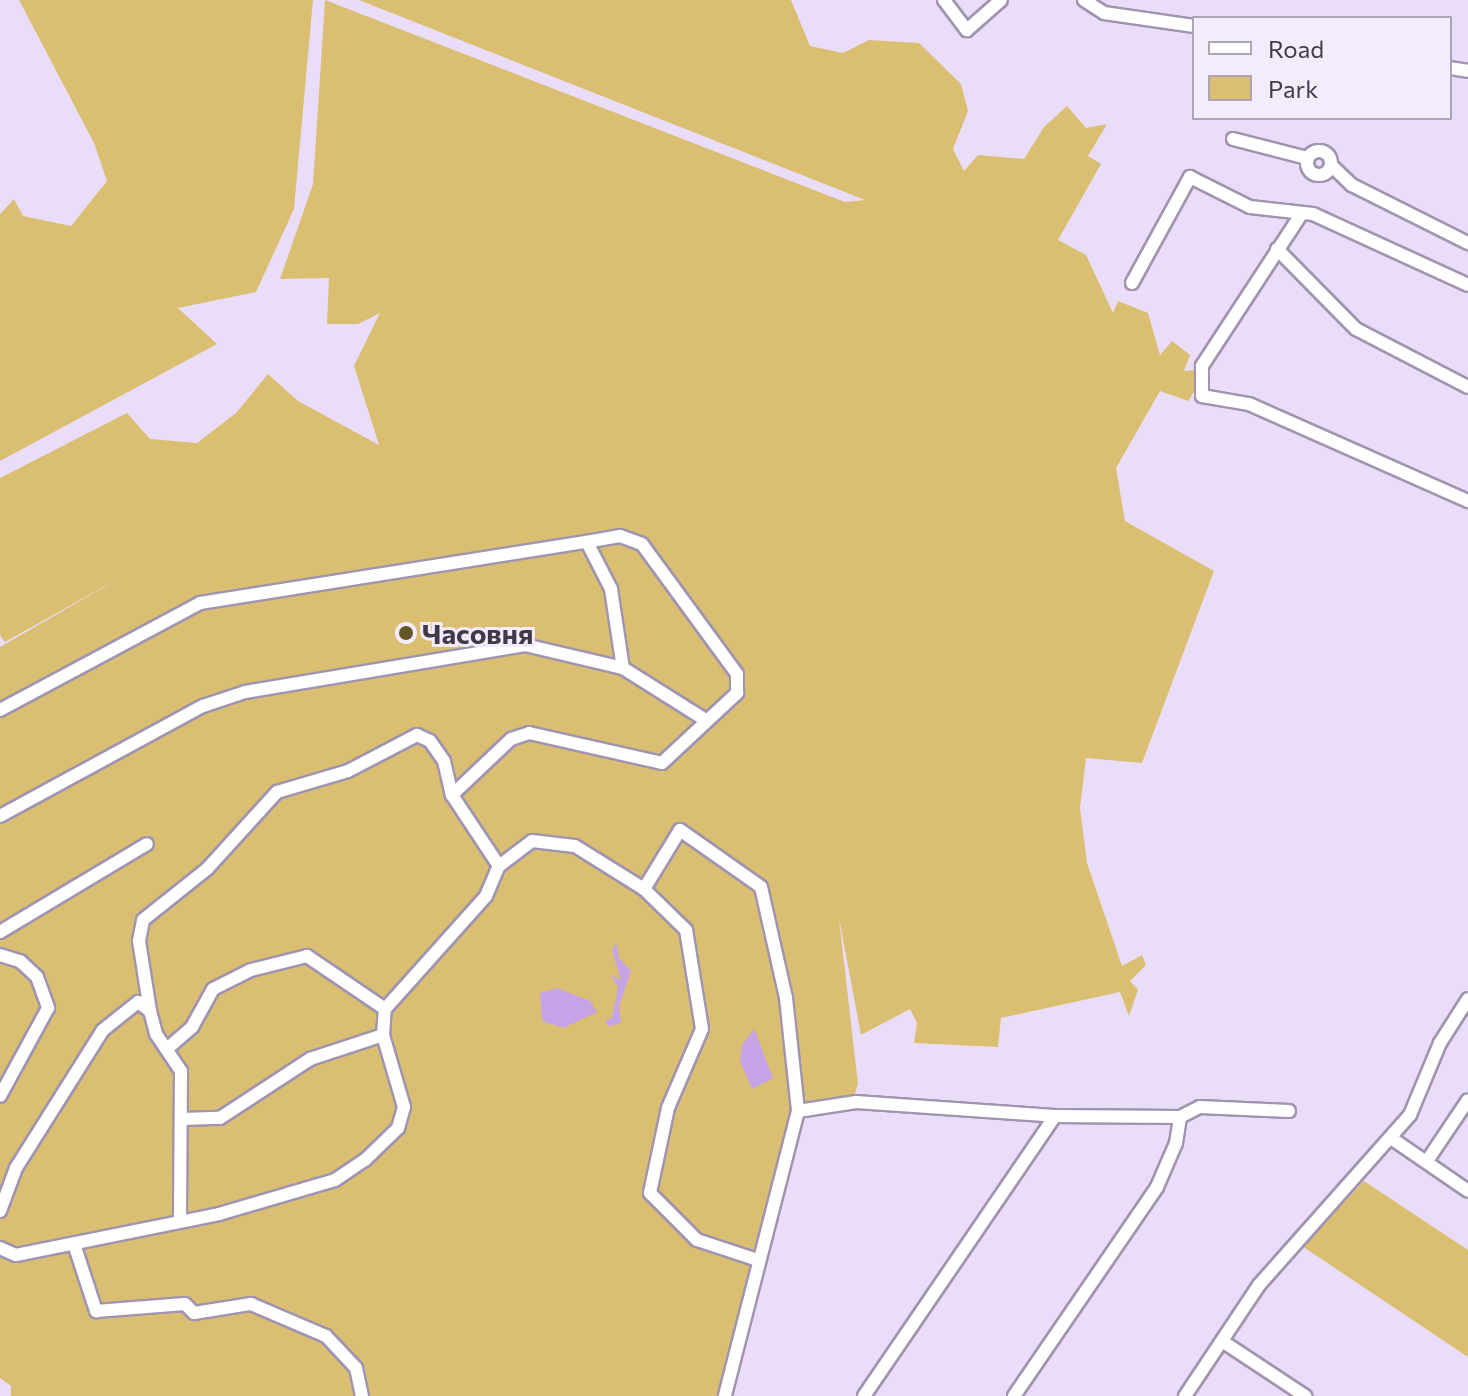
<!DOCTYPE html>
<html>
<head>
<meta charset="utf-8">
<style>
	body { margin:0 }
	#map { position:relative; width:1468px; height:1396px; overflow:hidden; background:#eaddf9; font-family:Commissioner,sans-serif }
	div>[style] { position:absolute }
	.green>* { inset:0; background:#dabf73 }
	.water>* { inset:0; background:#c4a3e7 }
	.roads { filter:drop-shadow(2px 0 #a094ae) drop-shadow(-2px 0 #a094ae) drop-shadow(0 2px #a094ae) drop-shadow(0 -2px #a094ae) }
	.minor>* { height:12px; margin:-6px; padding:0 6px; transform-origin:6px; border-radius:6px; background:#fff }
	.minor>.ring { margin:-6px; padding:0; box-sizing:content-box; background:none; border:12px solid #fff; border-radius:50% }
	.dots>* { width:22px; height:22px; translate:-50% -50%; box-sizing:border-box; border:4px solid #f4ecfe; border-radius:50% }
	span { translate:-50% -50%; white-space:nowrap; text-align:center; line-height:1.15; -webkit-text-stroke:6px #f4ecfe; paint-order:stroke }
	.poi-label { font-size:28px; color:#3f3a45; font-weight:700 }
	.left { translate:0 -50%; text-align:left }
	.legend { position:absolute; left:1192px; top:16px; width:260px; height:104px; box-sizing:border-box; background:#f4ecfe; border:2px solid #aca5b4; margin:0; padding:10px 14px; list-style:none; font-size:24px; color:#3f3a45 }
	.legend li { display:flex; align-items:center; gap:16px; height:40px }
	.legend b { width:40px; border:2px solid #aca5b4 }
</style>
</head>
<body>
<div id="map">
	<div class="green">
		<i style="clip-path:polygon(19px 0,313px 0,294px 209px,256px 292px,178px 308px,217px 344px,0 461px,0 214px,14px 199px,23px 216px,71px 226px,107px 181px,94px 143px)"></i>
		<i style="clip-path:polygon(325px 0,845px 202px,865px 200px,359px 0,791px 0,810px 46px,843px 53px,869px 40px,919px 43px,961px 84px,968px 111px,953px 149px,964px 171px,978px 155px,1024px 159px,1044px 127px,1067px 106px,1086px 128px,1107px 124px,1088px 156px,1101px 164px,1058px 240px,1086px 255px,1113px 313px,1118px 301px,1148px 313px,1160px 355px,1172px 341px,1190px 355px,1184px 371px,1195px 370px,1196px 389px,1188px 401px,1160px 391px,1116px 468px,1125px 521px,1214px 571px,1142px 763px,1086px 758px,1080px 808px,1087px 863px,1122px 966px,1142px 955px,1146px 965px,1130px 981px,1138px 990px,1129px 1016px,1120px 992px,1001px 1018px,998px 1047px,914px 1043px,917px 1023px,910px 1009px,861px 1035px,839px 918px,858px 1084px,853px 1100px,803px 1102px,723px 1396px,11px 1396px,11px 1386px,0 1378px,0 647px,130px 572px,5px 642px,0 635px,0 478px,127px 413px,150px 439px,197px 443px,236px 413px,268px 374px,298px 401px,379px 445px,354px 366px,380px 313px,358px 324px,327px 324px,329px 278px,280px 279px,313px 184px)"></i>
		<i style="clip-path:polygon(1364px 1181px,1468px 1250px,1468px 1357px,1302px 1246px)"></i>
	</div>
	<div class="water">
		<i style="clip-path:polygon(616px 942px,619px 958px,631px 971px,619px 1006px,621px 1022px,610px 1027px,605px 1021px,612px 1018px,618px 987px,611px 975px,621px 980px,612px 950px)"></i>
		<i style="clip-path:polygon(557px 988px,590px 1001px,597px 1012px,563px 1028px,542px 1021px,540px 993px)"></i>
		<i style="clip-path:polygon(754px 1029px,773px 1078px,752px 1089px,740px 1061px,742px 1045px)"></i>
	</div>
	<div class="roads">
		<div class="minor">
			<i style="left:944px;top:0;width:38px;rotate:53deg"></i>
			<i style="left:967px;top:30px;width:45px;rotate:-41.4deg"></i>
			<i style="left:1084px;top:0;width:24px;rotate:33deg"></i>
			<i style="left:1104px;top:13px;width:91px;rotate:8.2deg"></i>
			<i style="left:1450px;top:68px;width:18px;rotate:9deg"></i>
			<i style="left:1233px;top:139px;width:76px;rotate:14.4deg"></i>
			<i class="ring" style="left:1307px;top:151px;width:12px;height:12px"></i>
			<i style="left:1331px;top:165px;width:29px;rotate:44deg"></i>
			<i style="left:1352px;top:185px;width:130px;rotate:26.6deg"></i>
			<i style="left:1302px;top:213px;width:183px;rotate:123.2deg"></i>
			<i style="left:1202px;top:366px;width:30px;rotate:90deg"></i>
			<i style="left:1202px;top:396px;width:48px;rotate:9.7deg"></i>
			<i style="left:1249px;top:404px;width:240px;rotate:23.9deg"></i>
			<i style="left:1277px;top:249px;width:112px;rotate:45.4deg"></i>
			<i style="left:1356px;top:329px;width:126px;rotate:27.4deg"></i>
			<i style="left:1132px;top:283px;width:121px;rotate:-61.3deg"></i>
			<i style="left:1190px;top:177px;width:67px;rotate:26.6deg"></i>
			<i style="left:1250px;top:207px;width:63px;rotate:6.3deg"></i>
			<i style="left:1313px;top:214px;width:170px;rotate:24.6deg"></i>
			<i style="left:0;top:710px;width:227px;rotate:-28.1deg"></i>
			<i style="left:200px;top:603px;width:392px;rotate:-9deg"></i>
			<i style="left:587px;top:542px;width:53px;rotate:62.9deg"></i>
			<i style="left:611px;top:589px;width:80px;rotate:81.4deg"></i>
			<i style="left:452px;top:795px;width:81px;rotate:-43.5deg"></i>
			<i style="left:511px;top:739px;width:19px;rotate:-18deg"></i>
			<i style="left:529px;top:733px;width:136px;rotate:12.7deg"></i>
			<i style="left:662px;top:763px;width:103px;rotate:-43deg"></i>
			<i style="left:737px;top:693px;width:19px;rotate:-90deg"></i>
			<i style="left:737px;top:674px;width:161px;rotate:-126.2deg"></i>
			<i style="left:642px;top:544px;width:23px;rotate:-160deg"></i>
			<i style="left:620px;top:536px;width:34px;rotate:170deg"></i>
			<i style="left:0;top:816px;width:231px;rotate:-28.5deg"></i>
			<i style="left:203px;top:706px;width:44px;rotate:-18.4deg"></i>
			<i style="left:245px;top:692px;width:284px;rotate:-9.5deg"></i>
			<i style="left:525px;top:645px;width:101px;rotate:13.2deg"></i>
			<i style="left:623px;top:668px;width:96px;rotate:32.2deg"></i>
			<i style="left:644px;top:889px;width:69px;rotate:-58.6deg"></i>
			<i style="left:680px;top:830px;width:99px;rotate:35.1deg"></i>
			<i style="left:761px;top:887px;width:114px;rotate:77.3deg"></i>
			<i style="left:786px;top:998px;width:114px;rotate:83.9deg"></i>
			<i style="left:798px;top:1111px;width:294px;rotate:104.4deg"></i>
			<i style="left:0;top:932px;width:171px;rotate:-30.9deg"></i>
			<i style="left:0;top:955px;width:21px;rotate:17deg"></i>
			<i style="left:20px;top:961px;width:23px;rotate:43deg"></i>
			<i style="left:37px;top:977px;width:33px;rotate:70deg"></i>
			<i style="left:48px;top:1008px;width:100px;rotate:118.6deg"></i>
			<i style="left:150px;top:1011px;width:24px;rotate:75deg"></i>
			<i style="left:156px;top:1034px;width:45px;rotate:56deg"></i>
			<i style="left:181px;top:1071px;width:147px;rotate:90.4deg"></i>
			<i style="left:168px;top:1048px;width:32px;rotate:-41deg"></i>
			<i style="left:192px;top:1027px;width:43px;rotate:-61.1deg"></i>
			<i style="left:213px;top:989px;width:42px;rotate:-26.6deg"></i>
			<i style="left:251px;top:970px;width:58px;rotate:-14deg"></i>
			<i style="left:307px;top:956px;width:94px;rotate:34.2deg"></i>
			<i style="left:798px;top:1111px;width:59px;rotate:-8.8deg"></i>
			<i style="left:856px;top:1102px;width:199px;rotate:4deg"></i>
			<i style="left:1055px;top:1116px;width:125px;rotate:0.5deg"></i>
			<i style="left:1180px;top:1117px;width:22px;rotate:-27deg"></i>
			<i style="left:1200px;top:1107px;width:89px;rotate:2.6deg"></i>
			<i style="left:182px;top:1119px;width:38px;rotate:-2deg"></i>
			<i style="left:220px;top:1118px;width:108px;rotate:-33.2deg"></i>
			<i style="left:310px;top:1059px;width:77px;rotate:-18.2deg"></i>
			<i style="left:1391px;top:1138px;width:93px;rotate:34.5deg"></i>
			<i style="left:1427px;top:1161px;width:73px;rotate:-56.1deg"></i>
			<i style="left:0;top:1211px;width:46px;rotate:-69.6deg"></i>
			<i style="left:16px;top:1168px;width:163px;rotate:-57.8deg"></i>
			<i style="left:103px;top:1030px;width:45px;rotate:-38.7deg"></i>
			<i style="left:138px;top:1002px;width:15px;rotate:37deg"></i>
			<i style="left:150px;top:1011px;width:71px;rotate:-98.9deg"></i>
			<i style="left:139px;top:941px;width:21px;rotate:-79deg"></i>
			<i style="left:143px;top:920px;width:82px;rotate:-38.6deg"></i>
			<i style="left:207px;top:869px;width:104px;rotate:-47.7deg"></i>
			<i style="left:277px;top:792px;width:74px;rotate:-16.5deg"></i>
			<i style="left:348px;top:771px;width:78px;rotate:-27.6deg"></i>
			<i style="left:417px;top:735px;width:14px;rotate:25deg"></i>
			<i style="left:430px;top:741px;width:24px;rotate:55deg"></i>
			<i style="left:444px;top:761px;width:35px;rotate:77deg"></i>
			<i style="left:452px;top:795px;width:85px;rotate:56.5deg"></i>
			<i style="left:74px;top:1244px;width:71px;rotate:71.8deg"></i>
			<i style="left:96px;top:1311px;width:89px;rotate:-4.5deg"></i>
			<i style="left:185px;top:1304px;width:13px;rotate:45deg"></i>
			<i style="left:194px;top:1313px;width:58px;rotate:-9deg"></i>
			<i style="left:251px;top:1304px;width:82px;rotate:23.1deg"></i>
			<i style="left:326px;top:1336px;width:44px;rotate:46.8deg"></i>
			<i style="left:356px;top:1368px;width:29px;rotate:78deg"></i>
			<i style="left:0;top:1248px;width:17px;rotate:24deg"></i>
			<i style="left:16px;top:1255px;width:207px;rotate:-11.4deg"></i>
			<i style="left:219px;top:1214px;width:121px;rotate:-16.3deg"></i>
			<i style="left:335px;top:1180px;width:36px;rotate:-34deg"></i>
			<i style="left:365px;top:1160px;width:46px;rotate:-44.1deg"></i>
			<i style="left:398px;top:1128px;width:22px;rotate:-74deg"></i>
			<i style="left:404px;top:1107px;width:75px;rotate:-106.3deg"></i>
			<i style="left:383px;top:1035px;width:26px;rotate:-86deg"></i>
			<i style="left:385px;top:1009px;width:152px;rotate:-48.2deg"></i>
			<i style="left:486px;top:896px;width:33px;rotate:-67deg"></i>
			<i style="left:499px;top:866px;width:41px;rotate:-37.1deg"></i>
			<i style="left:532px;top:841px;width:43px;rotate:6.6deg"></i>
			<i style="left:575px;top:846px;width:81px;rotate:31.9deg"></i>
			<i style="left:644px;top:889px;width:59px;rotate:44.3deg"></i>
			<i style="left:686px;top:930px;width:100px;rotate:80.8deg"></i>
			<i style="left:702px;top:1029px;width:86px;rotate:113.3deg"></i>
			<i style="left:668px;top:1108px;width:87px;rotate:102deg"></i>
			<i style="left:650px;top:1193px;width:66px;rotate:45deg"></i>
			<i style="left:697px;top:1240px;width:64px;rotate:18.2deg"></i>
			<i style="left:1222px;top:1341px;width:100px;rotate:33.5deg"></i>
			<i style="left:864px;top:1396px;width:339px;rotate:-55.7deg"></i>
			<i style="left:1014px;top:1396px;width:253px;rotate:-55.6deg"></i>
			<i style="left:1157px;top:1187px;width:48px;rotate:-66.6deg"></i>
			<i style="left:1176px;top:1143px;width:26px;rotate:-81deg"></i>
			<i style="left:1185px;top:1396px;width:133px;rotate:-56.3deg"></i>
			<i style="left:1259px;top:1285px;width:227px;rotate:-48.4deg"></i>
			<i style="left:1410px;top:1115px;width:78px;rotate:-67.4deg"></i>
			<i style="left:1440px;top:1043px;width:52px;rotate:-57.5deg"></i>
		</div>
	</div>
	<div class="dots">
		<i style="left:406px;top:633px;background:#655522"></i>
	</div>
	<div class="poi-label">
		<span class="left" style="left:422px;top:633px">Часовня</span>
	</div>
	<ul class="legend">
	<li><b style="height:10px;background:#fff"></b>Road</li>
	<li><b style="height:22px;background:#dabf73"></b>Park</li>
	</ul>
</div>
</body>
</html>
